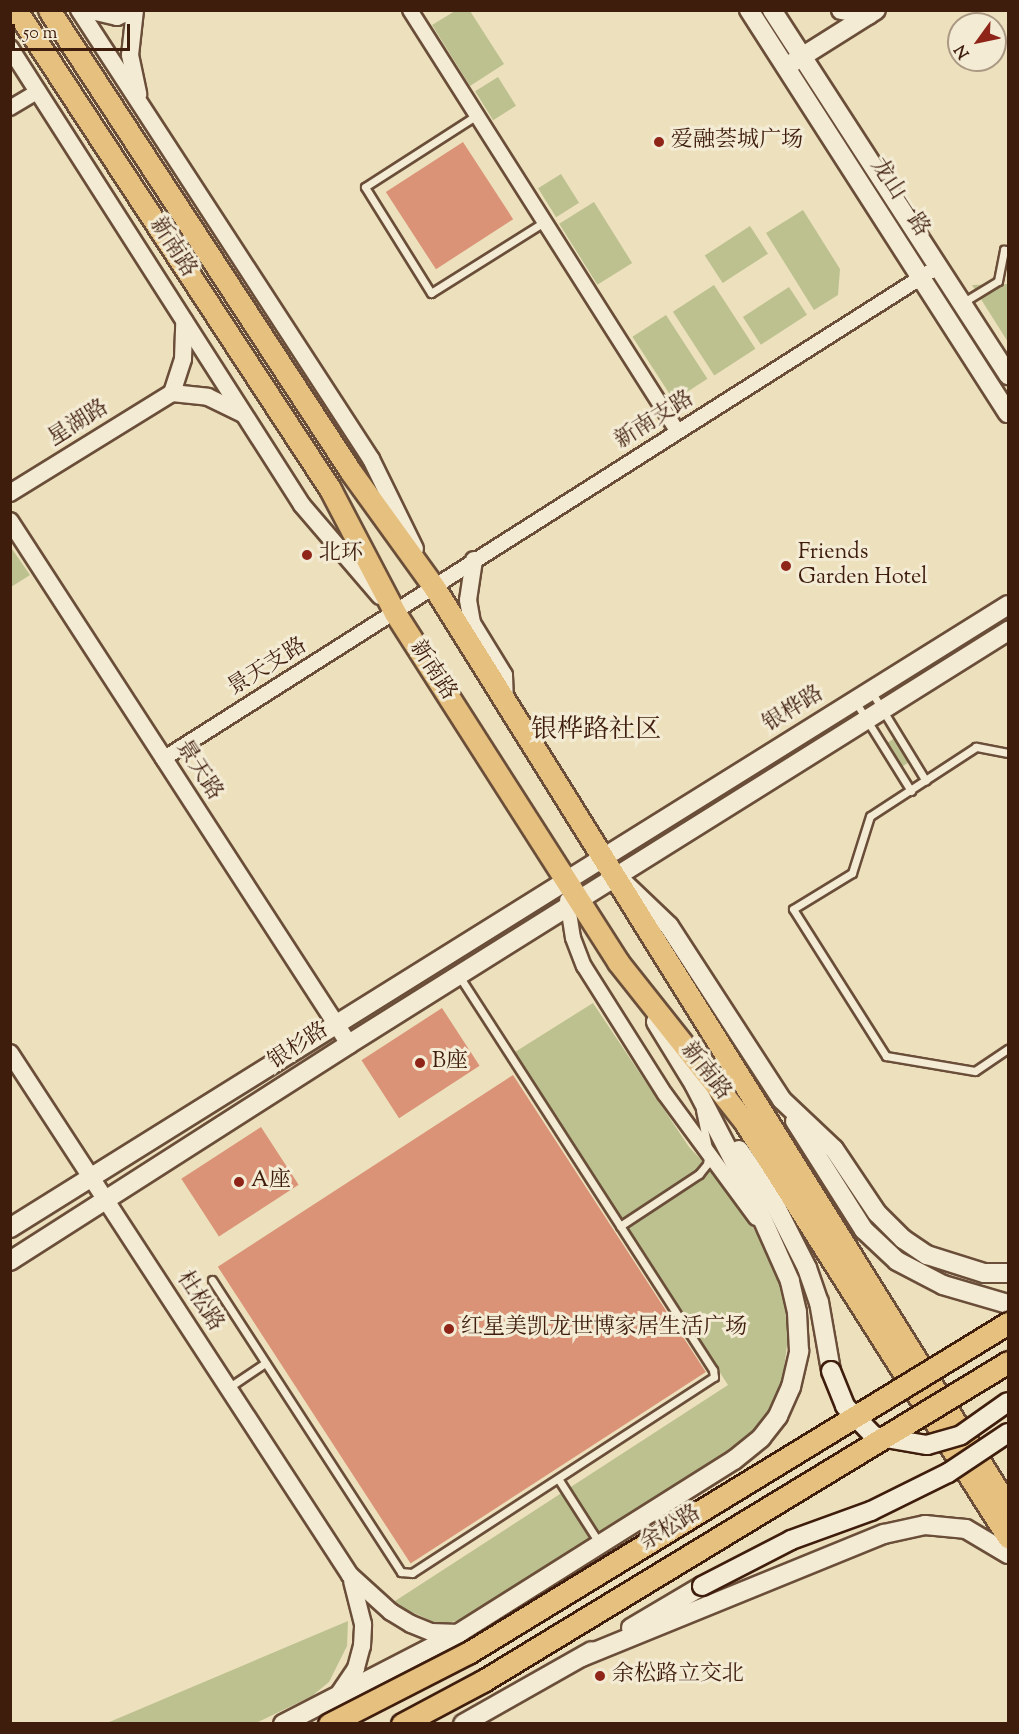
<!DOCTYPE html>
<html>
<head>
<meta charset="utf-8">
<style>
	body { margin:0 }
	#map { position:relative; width:1019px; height:1734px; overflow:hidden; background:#ede0bd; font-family:"Sorts Mill Goudy","Noto Serif SC",serif }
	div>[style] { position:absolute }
	.green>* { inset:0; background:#bcc18f; transform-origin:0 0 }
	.building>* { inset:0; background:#da9377; transform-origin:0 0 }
	.roads { filter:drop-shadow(2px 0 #6a4e39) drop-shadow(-2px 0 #6a4e39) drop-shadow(0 2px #6a4e39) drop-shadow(0 -2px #6a4e39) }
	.service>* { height:7px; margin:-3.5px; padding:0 3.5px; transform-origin:3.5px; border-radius:3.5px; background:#f3ebd4 }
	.minor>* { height:14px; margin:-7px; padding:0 7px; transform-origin:7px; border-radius:7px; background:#f3ebd4 }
	.tertiary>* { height:16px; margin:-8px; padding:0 8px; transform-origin:8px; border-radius:8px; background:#f3ebd4 }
	.secondary>* { height:18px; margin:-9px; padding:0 9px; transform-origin:9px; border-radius:9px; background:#f3ebd4 }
	.primary>* { height:21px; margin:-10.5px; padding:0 10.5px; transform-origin:10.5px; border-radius:10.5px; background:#e6c07e }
	.bridges { filter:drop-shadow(2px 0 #3f1d0d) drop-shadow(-2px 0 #3f1d0d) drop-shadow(0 2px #3f1d0d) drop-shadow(0 -2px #3f1d0d) }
	.secondary-bridge>* { height:18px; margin:-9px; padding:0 9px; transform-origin:9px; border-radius:9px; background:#f3ebd4 }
	.trunk-bridge>* { height:21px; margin:-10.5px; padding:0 10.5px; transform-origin:10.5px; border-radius:10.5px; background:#e6c07e }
	.dots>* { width:16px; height:16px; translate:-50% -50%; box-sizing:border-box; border:3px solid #f3ebd4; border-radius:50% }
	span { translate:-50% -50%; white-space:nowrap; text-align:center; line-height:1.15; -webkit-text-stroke:6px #f3ebd4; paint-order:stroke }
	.poi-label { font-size:22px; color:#3f1d0d }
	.left { translate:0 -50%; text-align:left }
	.street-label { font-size:22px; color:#3f1d0d }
	.quarter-label { font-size:26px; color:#3f1d0d }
	.frame { position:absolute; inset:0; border:12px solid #3f1d0d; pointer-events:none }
	.north { position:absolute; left:947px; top:12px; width:60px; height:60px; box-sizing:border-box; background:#f3ebd4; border:2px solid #ab9984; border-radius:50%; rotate:237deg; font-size:16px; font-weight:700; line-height:24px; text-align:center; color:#3f1d0d }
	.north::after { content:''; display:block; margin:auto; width:21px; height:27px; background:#8f2418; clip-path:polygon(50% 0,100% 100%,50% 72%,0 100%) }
	.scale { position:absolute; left:12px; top:24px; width:118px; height:27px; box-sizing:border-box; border:3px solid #3f1d0d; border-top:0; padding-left:8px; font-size:18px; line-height:21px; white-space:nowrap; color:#3f1d0d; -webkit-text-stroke:4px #f3ebd4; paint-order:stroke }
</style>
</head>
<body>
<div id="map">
	<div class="green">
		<i style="clip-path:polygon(455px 11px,470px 11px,504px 64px,470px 86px,432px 25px)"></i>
		<i style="left:498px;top:77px;width:34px;height:27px;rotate:58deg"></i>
		<i style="left:561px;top:174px;width:34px;height:27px;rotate:58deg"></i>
		<i style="left:594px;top:202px;width:72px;height:41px;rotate:58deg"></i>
		<i style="clip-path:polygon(803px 210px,840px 269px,838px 295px,814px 310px,766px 233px)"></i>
		<i style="left:750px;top:226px;width:33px;height:54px;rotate:57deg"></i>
		<i style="clip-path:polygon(1008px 284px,1008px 342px,972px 285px)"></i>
		<i style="left:714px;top:285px;width:76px;height:49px;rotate:57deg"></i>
		<i style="left:789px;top:287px;width:33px;height:55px;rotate:57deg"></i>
		<i style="left:666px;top:315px;width:76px;height:40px;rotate:57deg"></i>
		<i style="clip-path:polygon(10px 546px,30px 575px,11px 587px,10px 587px)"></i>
		<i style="left:895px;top:738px;width:28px;height:9px;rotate:58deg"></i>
		<i style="clip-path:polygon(593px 1003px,689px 1147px,727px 1187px,766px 1248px,782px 1283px,790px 1320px,782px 1386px,756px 1434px,732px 1454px,465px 1618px,449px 1623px,434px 1622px,392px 1603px,728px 1385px,515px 1052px)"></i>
		<i style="clip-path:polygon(348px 1621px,347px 1646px,329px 1682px,312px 1696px,256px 1723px,107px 1723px)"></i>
	</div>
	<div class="building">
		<i style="left:463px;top:142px;width:92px;height:92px;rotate:57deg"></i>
		<i style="left:442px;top:1008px;width:69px;height:96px;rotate:57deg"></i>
		<i style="left:513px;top:1075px;width:354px;height:352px;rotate:57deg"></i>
		<i style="left:261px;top:1127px;width:69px;height:95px;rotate:57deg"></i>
	</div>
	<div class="roads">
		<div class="service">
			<i style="left:477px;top:115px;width:133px;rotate:147.3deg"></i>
			<i style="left:365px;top:187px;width:125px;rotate:58.1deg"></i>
			<i style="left:431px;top:293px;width:133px;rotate:-32.1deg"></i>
			<i style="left:962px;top:303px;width:42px;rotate:-31.4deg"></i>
			<i style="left:998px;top:281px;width:32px;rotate:-79deg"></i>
			<i style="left:1004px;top:250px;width:4px"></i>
			<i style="left:871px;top:691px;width:105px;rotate:58.6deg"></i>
			<i style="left:855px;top:701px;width:106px;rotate:58.1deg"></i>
			<i style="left:1008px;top:753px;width:33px;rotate:-169deg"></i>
			<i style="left:976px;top:747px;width:126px;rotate:146.9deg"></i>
			<i style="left:870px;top:816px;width:60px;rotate:107.5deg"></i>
			<i style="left:852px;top:873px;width:69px;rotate:148.6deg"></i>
			<i style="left:793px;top:909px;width:174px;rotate:57.7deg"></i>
			<i style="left:886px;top:1056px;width:90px;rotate:9.6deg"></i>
			<i style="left:975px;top:1071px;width:40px;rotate:-34deg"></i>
			<i style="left:620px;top:1226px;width:95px;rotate:-33.4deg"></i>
			<i style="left:699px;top:1174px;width:13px;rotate:-51deg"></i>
			<i style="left:707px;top:1164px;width:11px;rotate:-80deg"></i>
			<i style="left:709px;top:1153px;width:44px;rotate:-101.8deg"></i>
			<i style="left:212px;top:1280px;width:348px;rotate:57.1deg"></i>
			<i style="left:401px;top:1572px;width:11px;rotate:5deg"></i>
			<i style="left:412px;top:1573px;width:360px;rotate:-33deg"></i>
			<i style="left:714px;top:1377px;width:7px;rotate:-98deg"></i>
			<i style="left:713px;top:1370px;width:467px;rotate:-122.8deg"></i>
			<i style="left:228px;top:1388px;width:45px;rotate:-34deg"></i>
			<i style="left:559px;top:1480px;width:76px;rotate:57.4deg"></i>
		</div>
		<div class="minor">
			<i style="left:410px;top:10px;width:499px;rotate:57.6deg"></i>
			<i style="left:10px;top:108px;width:33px;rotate:-31deg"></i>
			<i style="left:163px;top:759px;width:919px;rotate:-32.43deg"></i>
			<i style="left:567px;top:900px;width:38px;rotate:81deg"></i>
			<i style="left:573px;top:938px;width:30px;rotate:69deg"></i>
			<i style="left:584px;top:966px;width:151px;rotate:57.7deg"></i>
			<i style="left:665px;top:1094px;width:154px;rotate:53.7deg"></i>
		</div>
		<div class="tertiary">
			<i style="left:79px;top:10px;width:536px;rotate:56.96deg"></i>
			<i style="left:371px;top:459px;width:100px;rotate:63.9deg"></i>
			<i style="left:87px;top:10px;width:31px;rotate:13deg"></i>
			<i style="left:117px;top:17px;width:17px;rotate:-24deg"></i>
			<i style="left:135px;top:10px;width:45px;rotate:96.3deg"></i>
			<i style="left:130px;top:55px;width:40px;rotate:78deg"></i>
			<i style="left:10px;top:48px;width:542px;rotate:57.42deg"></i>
			<i style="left:302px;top:505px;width:120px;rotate:49.4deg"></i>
			<i style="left:172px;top:393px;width:36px;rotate:6deg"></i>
			<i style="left:208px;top:397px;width:39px;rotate:26deg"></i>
			<i style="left:172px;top:393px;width:36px;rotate:-72deg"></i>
			<i style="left:183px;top:359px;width:38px;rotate:-88deg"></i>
			<i style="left:10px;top:493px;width:190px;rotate:-31.7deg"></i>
			<i style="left:10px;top:521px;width:623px;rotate:57.05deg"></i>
			<i style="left:474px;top:560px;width:40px;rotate:98.5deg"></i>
			<i style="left:468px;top:600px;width:23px;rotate:80deg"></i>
			<i style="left:472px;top:623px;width:61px;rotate:58.4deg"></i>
			<i style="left:504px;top:675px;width:25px;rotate:88deg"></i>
			<i style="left:10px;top:1053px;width:623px;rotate:56.92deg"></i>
			<i style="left:350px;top:1575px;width:55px;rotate:42.1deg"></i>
			<i style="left:391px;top:1612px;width:23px;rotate:31deg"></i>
			<i style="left:411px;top:1624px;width:22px;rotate:22deg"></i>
			<i style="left:431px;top:1632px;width:28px;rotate:2deg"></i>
			<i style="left:340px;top:1692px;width:29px;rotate:-56deg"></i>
			<i style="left:356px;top:1668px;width:23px;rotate:-75deg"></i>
			<i style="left:362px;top:1646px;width:22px;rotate:-87deg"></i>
			<i style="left:363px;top:1624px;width:44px;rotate:-104.3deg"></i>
		</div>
		<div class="secondary">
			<i style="left:749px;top:10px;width:479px;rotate:57.3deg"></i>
			<i style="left:772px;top:10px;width:435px;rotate:57.1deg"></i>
			<i style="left:841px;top:10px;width:28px;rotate:10deg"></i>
			<i style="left:792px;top:63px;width:99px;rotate:-32.2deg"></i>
			<i style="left:624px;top:883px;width:62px;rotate:43.7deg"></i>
			<i style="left:669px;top:926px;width:207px;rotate:57deg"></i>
			<i style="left:782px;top:1100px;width:71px;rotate:43.3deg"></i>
			<i style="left:834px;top:1149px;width:77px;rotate:56.1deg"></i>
			<i style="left:877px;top:1213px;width:37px;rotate:45deg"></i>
			<i style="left:903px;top:1239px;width:29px;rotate:34deg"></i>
			<i style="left:927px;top:1255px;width:60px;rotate:17.5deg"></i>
			<i style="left:984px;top:1273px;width:24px"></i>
			<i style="left:795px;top:1121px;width:129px;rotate:57.7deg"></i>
			<i style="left:864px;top:1230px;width:45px;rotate:43.2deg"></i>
			<i style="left:897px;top:1261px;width:52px;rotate:27.6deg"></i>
			<i style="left:943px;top:1285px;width:68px;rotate:16.3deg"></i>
			<i style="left:739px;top:1150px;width:55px;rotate:55.4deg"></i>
			<i style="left:770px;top:1195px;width:82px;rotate:63.1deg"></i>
			<i style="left:807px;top:1268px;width:36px;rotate:71deg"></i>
			<i style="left:819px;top:1302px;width:70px;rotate:80.1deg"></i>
			<i style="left:10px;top:1228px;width:1176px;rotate:-31.97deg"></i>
			<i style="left:10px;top:1261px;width:403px;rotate:-32.6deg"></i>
			<i style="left:349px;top:1044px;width:778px;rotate:-32.08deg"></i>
			<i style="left:631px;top:1628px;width:82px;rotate:-30.6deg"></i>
			<i style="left:582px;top:1657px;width:326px;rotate:-22.2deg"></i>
			<i style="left:884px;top:1534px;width:42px;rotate:-12.4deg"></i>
			<i style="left:925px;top:1525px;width:41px;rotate:5.6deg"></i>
			<i style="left:966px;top:1529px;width:49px;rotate:30.8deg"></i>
			<i style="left:283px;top:1724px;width:198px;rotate:-27.3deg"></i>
			<i style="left:459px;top:1633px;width:325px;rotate:-32.2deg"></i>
			<i style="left:734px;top:1460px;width:35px;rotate:-39deg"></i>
			<i style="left:761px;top:1438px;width:28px;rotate:-52deg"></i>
			<i style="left:778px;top:1416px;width:32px;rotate:-66deg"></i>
			<i style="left:791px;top:1387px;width:37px;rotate:-77deg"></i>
			<i style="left:799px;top:1351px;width:39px;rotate:-93deg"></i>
			<i style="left:797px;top:1312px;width:32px;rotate:-103deg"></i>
			<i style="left:790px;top:1281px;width:91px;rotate:-114deg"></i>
			<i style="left:753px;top:1198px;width:128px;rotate:-117.4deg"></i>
			<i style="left:694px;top:1084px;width:73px;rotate:-121.5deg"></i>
			<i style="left:463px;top:1724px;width:148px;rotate:-29.5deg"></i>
		</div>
		<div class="primary">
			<i style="left:16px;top:10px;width:573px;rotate:56.75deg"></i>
			<i style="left:330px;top:489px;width:140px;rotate:62.3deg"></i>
			<i style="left:395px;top:613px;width:414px;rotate:57.4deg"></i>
			<i style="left:618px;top:962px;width:203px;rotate:51.6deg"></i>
			<i style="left:744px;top:1121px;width:493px;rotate:57.6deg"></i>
			<i style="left:49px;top:10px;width:552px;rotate:56.83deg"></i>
			<i style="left:351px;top:472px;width:142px;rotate:54.2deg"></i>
			<i style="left:434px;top:587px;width:1084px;rotate:58.04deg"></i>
		</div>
	</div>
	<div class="bridges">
		<div class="secondary-bridge">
			<i style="left:831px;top:1371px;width:38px;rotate:68deg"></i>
			<i style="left:845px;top:1406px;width:42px;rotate:46deg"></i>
			<i style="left:874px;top:1436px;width:54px;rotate:9.6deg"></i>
			<i style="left:927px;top:1445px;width:35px;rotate:-16deg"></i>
			<i style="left:961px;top:1435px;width:57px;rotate:-35.1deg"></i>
			<i style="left:702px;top:1586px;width:100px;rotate:-27.3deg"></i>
			<i style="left:791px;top:1540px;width:85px;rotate:-19.9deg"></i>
			<i style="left:871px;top:1511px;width:86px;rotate:-26.3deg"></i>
			<i style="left:948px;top:1473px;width:72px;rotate:-33.7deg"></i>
		</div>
		<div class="trunk-bridge">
			<i style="left:329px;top:1724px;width:156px;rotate:-27.1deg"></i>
			<i style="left:468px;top:1653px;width:633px;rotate:-31.43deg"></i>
			<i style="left:402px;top:1724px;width:92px;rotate:-28deg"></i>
			<i style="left:483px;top:1681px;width:614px;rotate:-31.28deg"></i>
		</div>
	</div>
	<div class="dots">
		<i style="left:659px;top:142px;background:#8f2418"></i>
		<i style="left:307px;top:555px;background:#8f2418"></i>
		<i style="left:786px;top:566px;background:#8f2418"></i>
		<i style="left:420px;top:1063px;background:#8f2418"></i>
		<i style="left:239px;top:1182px;background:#8f2418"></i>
		<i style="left:449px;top:1329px;background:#8f2418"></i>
		<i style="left:600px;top:1676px;background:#8f2418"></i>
	</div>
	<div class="poi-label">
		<span class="left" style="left:671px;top:142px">爱融荟城广场</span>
		<span class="left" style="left:798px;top:566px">Friends<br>Garden Hotel</span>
		<span class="left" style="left:319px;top:555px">北环</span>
		<span class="left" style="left:432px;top:1063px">B座</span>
		<span class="left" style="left:251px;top:1182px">A座</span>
		<span class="left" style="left:461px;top:1329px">红星美凯龙世博家居生活广场</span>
		<span class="left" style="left:612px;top:1676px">余松路立交北</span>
	</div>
	<div class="street-label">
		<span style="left:899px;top:198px;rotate:57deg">龙山一路</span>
		<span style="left:172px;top:248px;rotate:57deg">新南路</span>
		<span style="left:655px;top:421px;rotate:-32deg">新南支路</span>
		<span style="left:79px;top:424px;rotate:-32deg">星湖路</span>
		<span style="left:268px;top:668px;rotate:-32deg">景天支路</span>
		<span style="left:432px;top:671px;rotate:57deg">新南路</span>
		<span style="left:794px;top:710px;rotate:-32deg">银桦路</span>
		<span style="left:198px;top:771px;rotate:57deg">景天路</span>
		<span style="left:299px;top:1047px;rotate:-33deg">银杉路</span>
		<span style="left:705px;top:1072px;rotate:52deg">新南路</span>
		<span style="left:199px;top:1302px;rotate:57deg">杜松路</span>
		<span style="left:671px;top:1529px;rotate:-31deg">余松路</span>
	</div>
	<div class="quarter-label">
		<span style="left:596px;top:731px">银桦路社区</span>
	</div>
	<div class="frame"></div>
	<div class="north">N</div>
	<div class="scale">50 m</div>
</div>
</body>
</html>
